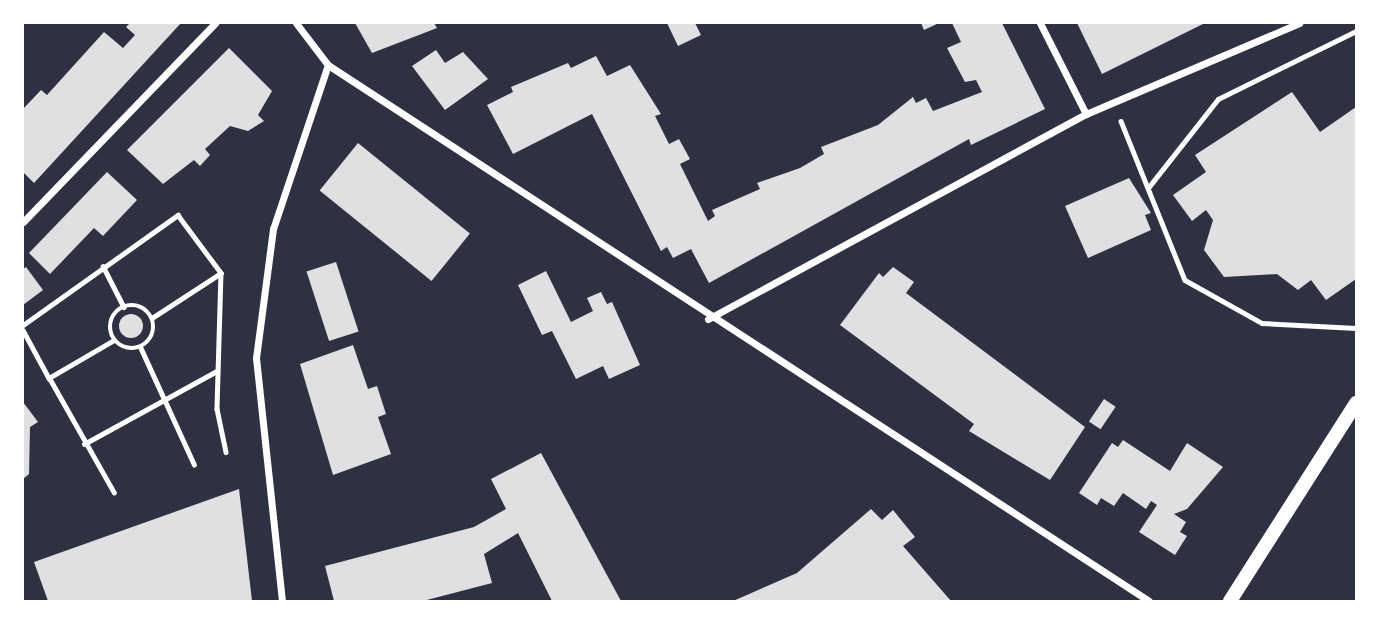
<!DOCTYPE html>
<html>
<head>
<meta charset="utf-8">
<style>
	body { margin:0 }
	#map { position:relative; width:1379px; height:624px; overflow:hidden; background:#2d3142; font-family:"DM Sans",sans-serif }
	div>[style] { position:absolute }
	.building>* { inset:0; background:#e0e0e3; transform-origin:0 0 }
	.round { border-radius:50% }
	.path>* { height:4.5px; margin:-2.25px; padding:0 2.25px; transform-origin:2.25px; border-radius:2.25px; background:#fff }
	.path>.ring { margin:-2.25px; padding:0; box-sizing:content-box; background:none; border:4.5px solid #fff; border-radius:50% }
	.minor>* { height:7px; margin:-3.5px; padding:0 3.5px; transform-origin:3.5px; border-radius:3.5px; background:#fff }
	.secondary>* { height:14px; margin:-7px; padding:0 7px; transform-origin:7px; border-radius:7px; background:#fff }
	span { translate:-50% -50%; white-space:nowrap; text-align:center; line-height:1.15; -webkit-text-stroke:5px #fff; paint-order:stroke }
	.frame { position:absolute; inset:0; border:24px solid #fff; pointer-events:none }
</style>
</head>
<body>
<div id="map">
	<div class="building">
		<i style="clip-path:polygon(130px 23px,181px 23px,34px 183px,23px 172px,23px 109px,41px 90px,47px 95px,104px 32px,123px 48px,135px 35px,126px 27px)"></i>
		<i style="clip-path:polygon(355px 23px,434px 23px,437px 28px,372px 53px)"></i>
		<i style="clip-path:polygon(667px 23px,695px 23px,701px 35px,678px 46px)"></i>
		<i style="clip-path:polygon(921px 23px,939px 23px,924px 30px)"></i>
		<i style="clip-path:polygon(952px 23px,1002px 23px,1045px 109px,971px 145px,969px 139px,709px 283px,691px 249px,673px 258px,667px 247px,661px 251px,592px 114px,513px 154px,487px 105px,513px 92px,511px 87px,568px 63px,571px 68px,596px 56px,607px 76px,630px 65px,661px 114px,655px 116px,669px 144px,679px 139px,690px 159px,680px 164px,708px 221px,715px 216px,712px 210px,760px 189px,757px 183px,800px 168px,824px 154px,821px 147px,878px 125px,913px 97px,916px 103px,926px 98px,933px 111px,982px 92px,976px 80px,965px 82px,947px 48px,961px 42px)"></i>
		<i style="clip-path:polygon(1077px 23px,1205px 23px,1102px 74px)"></i>
		<i style="clip-path:polygon(229px 48px,272px 91px,258px 115px,264px 121px,248px 131px,230px 126px,205px 149px,210px 155px,200px 166px,194px 160px,163px 184px,127px 150px)"></i>
		<i style="clip-path:polygon(436px 50px,445px 63px,463px 52px,488px 79px,445px 110px,412px 66px)"></i>
		<i style="clip-path:polygon(1292px 92px,1320px 132px,1356px 107px,1356px 279px,1326px 300px,1311px 280px,1298px 290px,1277px 274px,1224px 277px,1204px 250px,1213px 220px,1206px 210px,1192px 221px,1173px 195px,1206px 172px,1195px 155px)"></i>
		<i style="left:358px;top:143px;width:144px;height:61px;rotate:39deg"></i>
		<i style="clip-path:polygon(107px 172px,137px 200px,103px 236px,94px 228px,50px 274px,29px 253px)"></i>
		<i style="clip-path:polygon(1129px 178px,1151px 213px,1145px 215px,1151px 230px,1088px 258px,1065px 206px)"></i>
		<i style="left:336px;top:262px;width:73px;height:31px;rotate:72deg"></i>
		<i style="clip-path:polygon(26px 267px,43px 290px,23px 305px,23px 269px)"></i>
		<i style="clip-path:polygon(893px 267px,914px 282px,906px 293px,1085px 427px,1050px 480px,969px 431px,974px 424px,840px 325px,879px 273px,883px 277px)"></i>
		<i style="clip-path:polygon(546px 271px,571px 322px,593px 311px,587px 298px,601px 292px,607px 304px,612px 302px,640px 365px,609px 379px,603px 366px,576px 379px,552px 331px,542px 335px,518px 285px)"></i>
		<i class="round" style="left:119px;top:314px;width:24px;height:24px"></i>
		<i style="clip-path:polygon(353px 345px,368px 389px,377px 386px,386px 414px,378px 417px,391px 454px,333px 475px,300px 364px)"></i>
		<i style="left:1104px;top:399px;width:14px;height:27px;rotate:34deg"></i>
		<i style="clip-path:polygon(23px 402px,38px 422px,30px 427px,29px 474px,23px 479px)"></i>
		<i style="clip-path:polygon(1123px 440px,1170px 471px,1187px 443px,1223px 467px,1187px 509px,1174px 514px,1186px 522px,1180px 532px,1187px 536px,1175px 555px,1139px 532px,1157px 505px,1151px 501px,1146px 509px,1123px 493px,1114px 506px,1101px 498px,1097px 505px,1079px 493px,1112px 443px,1118px 447px)"></i>
		<i style="clip-path:polygon(541px 453px,621px 601px,552px 601px,518px 533px,484px 554px,492px 583px,423px 601px,334px 601px,325px 566px,474px 527px,506px 509px,491px 479px)"></i>
		<i style="clip-path:polygon(239px 489px,252px 601px,48px 601px,34px 562px)"></i>
		<i style="clip-path:polygon(871px 509px,882px 520px,893px 510px,915px 537px,903px 546px,951px 601px,733px 601px,797px 573px)"></i>
	</div>
	<div class="path">
		<i style="left:1121px;top:121px;width:171px;rotate:68.1deg"></i>
		<i style="left:1185px;top:280px;width:88px;rotate:29.2deg"></i>
		<i style="left:1262px;top:323px;width:94px;rotate:3deg"></i>
		<i style="left:1148px;top:188px;width:113px;rotate:-51.8deg"></i>
		<i style="left:1218px;top:99px;width:154px;rotate:-26.2deg"></i>
		<i style="left:103px;top:266px;width:46px;rotate:62.9deg"></i>
		<i class="ring" style="left:110px;top:305px;width:39.5px;height:39.5px"></i>
		<i style="left:152px;top:318px;width:82px;rotate:-33.1deg"></i>
		<i style="left:221px;top:273px;width:136px;rotate:91.7deg"></i>
		<i style="left:217px;top:409px;width:44px;rotate:78.2deg"></i>
		<i style="left:23px;top:325px;width:190px;rotate:-35.4deg"></i>
		<i style="left:178px;top:215px;width:72px;rotate:53.4deg"></i>
		<i style="left:23px;top:330px;width:55px;rotate:61.6deg"></i>
		<i style="left:141px;top:348px;width:128px;rotate:65.4deg"></i>
		<i style="left:84px;top:444px;width:152px;rotate:-28.8deg"></i>
		<i style="left:114px;top:493px;width:132px;rotate:-119.5deg"></i>
		<i style="left:49px;top:378px;width:75px;rotate:-30.3deg"></i>
	</div>
	<div class="minor">
		<i style="left:296px;top:23px;width:53px;rotate:52.7deg"></i>
		<i style="left:328px;top:65px;width:980px;rotate:33.14deg"></i>
		<i style="left:1040px;top:23px;width:102px;rotate:63.2deg"></i>
		<i style="left:23px;top:222px;width:277px;rotate:-46deg"></i>
		<i style="left:708px;top:319px;width:430px;rotate:-28.5deg"></i>
		<i style="left:1086px;top:114px;width:232px;rotate:-23.1deg"></i>
		<i style="left:282px;top:601px;width:244px;rotate:-96.1deg"></i>
		<i style="left:256px;top:358px;width:130px;rotate:-82.5deg"></i>
		<i style="left:273px;top:229px;width:173px;rotate:-71.5deg"></i>
	</div>
	<div class="secondary">
		<i style="left:1230px;top:601px;width:235px;rotate:-57.5deg"></i>
	</div>
	<div class="frame"></div>
</div>
</body>
</html>
